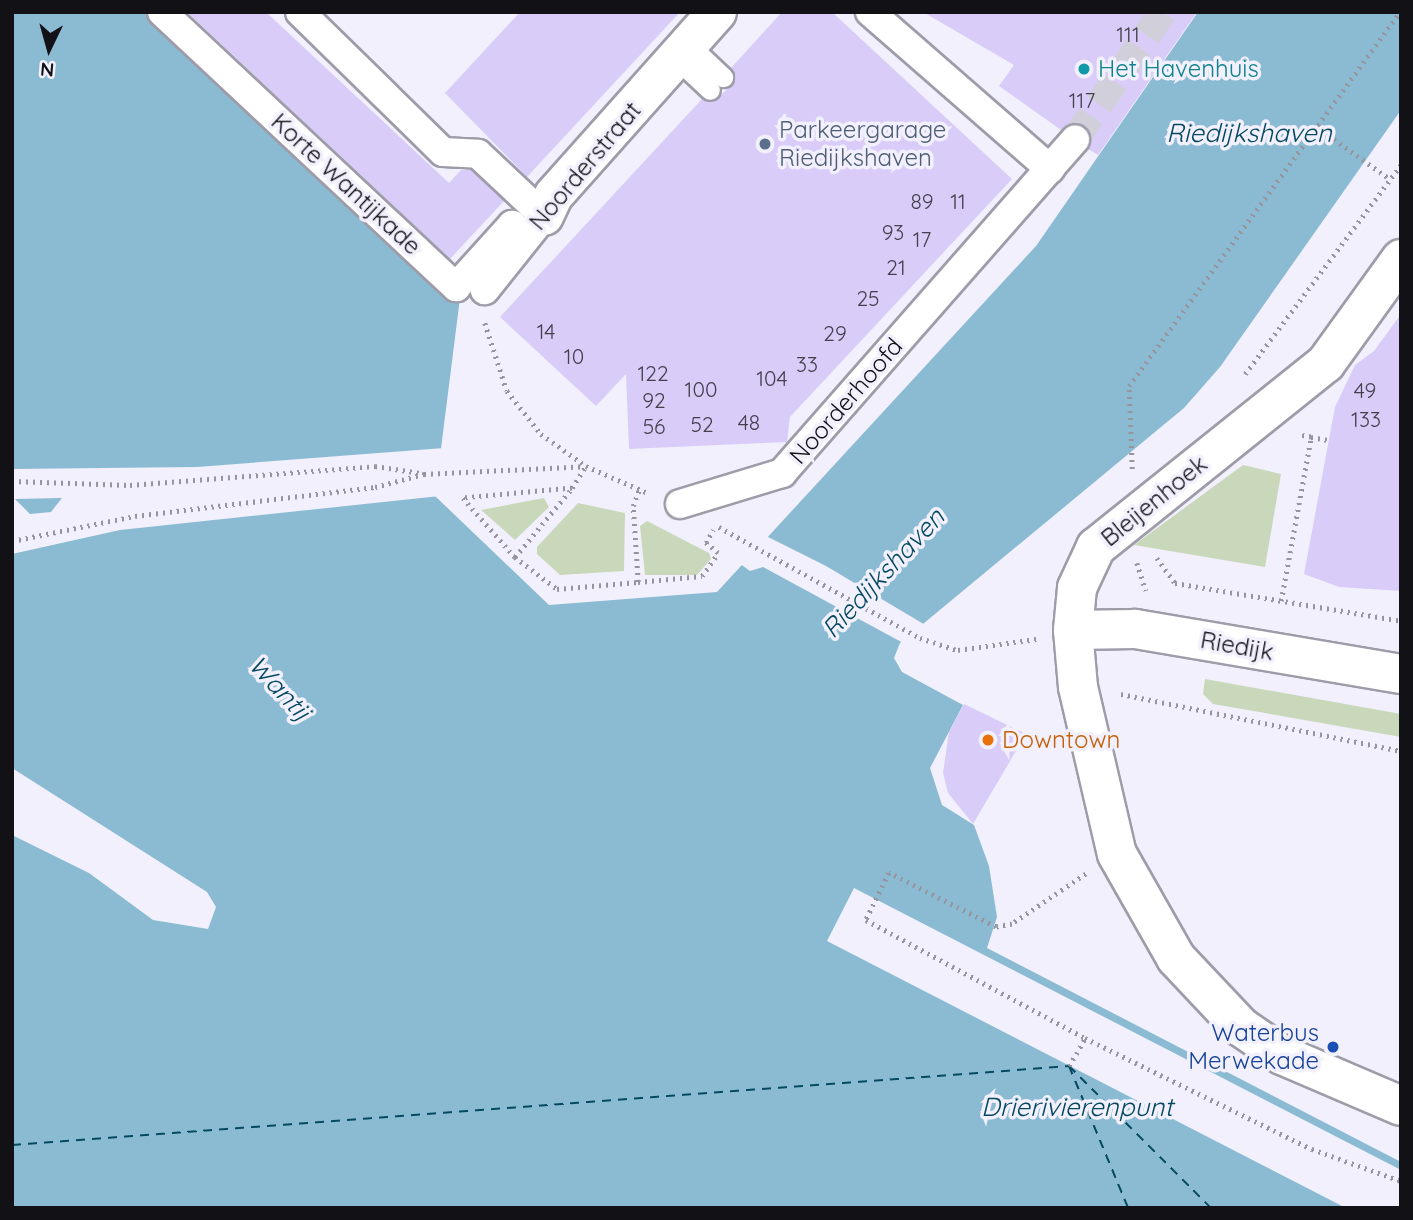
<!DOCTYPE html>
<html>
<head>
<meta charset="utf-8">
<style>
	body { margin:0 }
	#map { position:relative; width:1413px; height:1220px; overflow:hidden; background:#f2f0fd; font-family:Quicksand,sans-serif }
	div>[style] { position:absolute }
	.green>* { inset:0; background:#c9d8bb }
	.water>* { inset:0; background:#8abbd3 }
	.pier>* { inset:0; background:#f2f0fd }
	.ferry>* { height:2px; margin-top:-1px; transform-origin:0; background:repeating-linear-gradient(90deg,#044961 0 9px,transparent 0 16px) }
	.building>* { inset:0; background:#daccf8 }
	.pedestrian-tunnel>* { height:28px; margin-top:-14px; transform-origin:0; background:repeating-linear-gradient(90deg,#d0cfda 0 28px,transparent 0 42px) }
	.path>* { height:4.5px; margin-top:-2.25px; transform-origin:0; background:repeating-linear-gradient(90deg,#96959e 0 2px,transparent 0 7px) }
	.roads { filter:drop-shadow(2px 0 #9e9ca8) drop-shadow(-2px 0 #9e9ca8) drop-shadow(0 2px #9e9ca8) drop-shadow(0 -2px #9e9ca8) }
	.service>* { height:19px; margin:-9.5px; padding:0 9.5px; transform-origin:9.5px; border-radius:9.5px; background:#fff }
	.pedestrian>* { height:28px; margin:-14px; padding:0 14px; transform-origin:14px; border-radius:14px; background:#fff }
	.minor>* { height:38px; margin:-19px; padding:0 19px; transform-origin:19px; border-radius:19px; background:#fff }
	.dots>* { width:19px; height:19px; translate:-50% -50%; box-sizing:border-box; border:4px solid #f2f0fd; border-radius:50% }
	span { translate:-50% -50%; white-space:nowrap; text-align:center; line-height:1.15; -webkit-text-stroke:7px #f2f0fd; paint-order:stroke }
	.number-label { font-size:21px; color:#44404e }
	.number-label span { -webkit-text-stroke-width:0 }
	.culture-label { font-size:24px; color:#0d838f }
	.left { translate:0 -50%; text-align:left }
	.service-label { font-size:24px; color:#4e5e75 }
	.street-label { font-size:24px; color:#121115 }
	.food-label { font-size:24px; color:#c56008 }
	.transit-label { font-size:24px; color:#164399 }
	.right { translate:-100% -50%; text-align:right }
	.water-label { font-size:26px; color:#044961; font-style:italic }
	.frame { position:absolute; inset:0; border:14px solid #121115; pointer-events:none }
	.north { position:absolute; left:14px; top:14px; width:70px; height:70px; -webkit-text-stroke:5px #f2f0fd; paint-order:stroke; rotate:185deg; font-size:19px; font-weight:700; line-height:28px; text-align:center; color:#121115 }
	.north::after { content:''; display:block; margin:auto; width:24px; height:32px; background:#121115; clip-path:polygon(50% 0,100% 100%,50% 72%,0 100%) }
</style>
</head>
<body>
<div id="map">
	<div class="green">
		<i style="clip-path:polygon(1243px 465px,1281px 474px,1265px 567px,1134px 545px)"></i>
		<i style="clip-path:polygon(544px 498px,549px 507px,515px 540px,481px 510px)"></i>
		<i style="clip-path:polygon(578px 503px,625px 513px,624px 571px,560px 575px,537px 554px,537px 547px)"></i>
		<i style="clip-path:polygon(647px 521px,709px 553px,711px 559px,697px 575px,645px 575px,640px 526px)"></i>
		<i style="clip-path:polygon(1205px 679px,1401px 714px,1401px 737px,1213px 704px,1203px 694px)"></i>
	</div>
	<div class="water">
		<i style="clip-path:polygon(12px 12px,152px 12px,460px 298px,435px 496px,549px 605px,717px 592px,1036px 246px,1198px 12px,1401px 12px,1401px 110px,1220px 367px,1184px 408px,900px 643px,894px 658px,902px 672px,963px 705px,930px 768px,942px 805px,974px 825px,989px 866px,997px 917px,987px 948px,1401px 1162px,1401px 1208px,12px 1208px,12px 835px,89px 873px,153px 920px,208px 929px,216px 907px,207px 892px,12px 768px)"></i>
	</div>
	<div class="pier">
		<i style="clip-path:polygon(evenodd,444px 448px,440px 496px,120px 530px,12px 554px,12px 469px,197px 467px,444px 448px,62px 498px,51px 512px,30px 514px,15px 499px,62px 498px)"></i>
		<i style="clip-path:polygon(766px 536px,826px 566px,927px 626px,905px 644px,763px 567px,750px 571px,739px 563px)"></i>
		<i style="clip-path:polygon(854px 888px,1401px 1170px,1401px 1208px,1346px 1208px,827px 941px)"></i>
	</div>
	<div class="ferry">
		<i style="left:1069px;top:1066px;width:154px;rotate:67.4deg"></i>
		<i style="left:12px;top:1145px;width:1060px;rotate:-4.27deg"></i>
		<i style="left:1069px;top:1066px;width:201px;rotate:45deg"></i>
	</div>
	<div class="building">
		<i style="clip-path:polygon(187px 12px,266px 12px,449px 183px,461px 170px,471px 170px,504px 201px,450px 259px)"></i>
		<i style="clip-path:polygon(520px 12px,680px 12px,527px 177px,445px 93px)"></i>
		<i style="clip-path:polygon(782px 12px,832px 12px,1012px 179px,790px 417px,787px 442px,629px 449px,626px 374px,596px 406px,500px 317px,702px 99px,714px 101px,732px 85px,731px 68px)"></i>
		<i style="clip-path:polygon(923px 12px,1197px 12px,1098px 155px,1088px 149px,1085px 126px,1070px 123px,1061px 130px,999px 86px,1014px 65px)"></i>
		<i style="clip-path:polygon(1401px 314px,1401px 591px,1339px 587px,1304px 574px,1335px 407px,1355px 365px,1374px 351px)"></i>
		<i style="clip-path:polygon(964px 704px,1026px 734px,973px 824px,948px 793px,943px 773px,949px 732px)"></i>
	</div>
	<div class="pedestrian-tunnel">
		<i style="left:1075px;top:139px;width:155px;rotate:-55.3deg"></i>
	</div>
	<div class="path">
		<i style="left:1317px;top:127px;width:90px;rotate:35.5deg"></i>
		<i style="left:485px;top:323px;width:71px;rotate:72.1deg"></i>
		<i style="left:507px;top:391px;width:55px;rotate:51.7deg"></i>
		<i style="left:541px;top:434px;width:55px;rotate:35.4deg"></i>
		<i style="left:586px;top:466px;width:68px;rotate:23.5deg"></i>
		<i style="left:1245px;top:374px;width:261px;rotate:-53.3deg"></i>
		<i style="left:1311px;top:437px;width:17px;rotate:10deg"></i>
		<i style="left:1132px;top:469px;width:83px;rotate:-92.1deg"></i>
		<i style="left:1129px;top:386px;width:462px;rotate:-54.1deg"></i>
		<i style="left:12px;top:481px;width:118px;rotate:1.9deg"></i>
		<i style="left:130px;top:485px;width:246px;rotate:-4.4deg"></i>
		<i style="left:375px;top:466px;width:46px;rotate:8.8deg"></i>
		<i style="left:572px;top:488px;width:25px;rotate:-58deg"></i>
		<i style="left:719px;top:527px;width:230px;rotate:28.9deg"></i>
		<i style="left:920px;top:638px;width:40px;rotate:18deg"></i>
		<i style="left:958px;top:650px;width:79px;rotate:-8deg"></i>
		<i style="left:12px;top:541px;width:126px;rotate:-11.5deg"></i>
		<i style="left:135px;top:516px;width:242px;rotate:-6.9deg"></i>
		<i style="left:375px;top:487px;width:51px;rotate:-14.9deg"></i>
		<i style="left:424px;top:474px;width:161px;rotate:-2.8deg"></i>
		<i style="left:515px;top:557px;width:89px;rotate:-50.4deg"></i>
		<i style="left:572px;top:488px;width:109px;rotate:174.8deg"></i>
		<i style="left:463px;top:498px;width:79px;rotate:48.6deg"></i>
		<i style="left:515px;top:557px;width:53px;rotate:37.3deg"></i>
		<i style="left:557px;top:589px;width:81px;rotate:-4.9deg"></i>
		<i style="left:638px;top:582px;width:76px;rotate:-93.8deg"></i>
		<i style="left:633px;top:506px;width:17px;rotate:-69deg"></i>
		<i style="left:1157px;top:558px;width:31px;rotate:54deg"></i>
		<i style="left:1175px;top:583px;width:229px;rotate:9.5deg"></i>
		<i style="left:1137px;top:563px;width:29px;rotate:72deg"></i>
		<i style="left:638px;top:582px;width:64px;rotate:-5.4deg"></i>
		<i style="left:702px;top:576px;width:28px;rotate:-55deg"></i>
		<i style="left:718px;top:553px;width:16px;rotate:-140deg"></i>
		<i style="left:706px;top:543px;width:15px;rotate:-62deg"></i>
		<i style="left:1281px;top:601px;width:167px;rotate:-79.6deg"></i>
		<i style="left:1311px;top:437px;width:11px;rotate:-170deg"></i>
		<i style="left:1121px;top:694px;width:286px;rotate:11.5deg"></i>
		<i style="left:1086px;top:874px;width:89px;rotate:146deg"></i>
		<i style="left:1012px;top:924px;width:16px;rotate:169deg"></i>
		<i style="left:996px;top:927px;width:120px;rotate:-153.2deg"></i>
		<i style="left:889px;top:873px;width:52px;rotate:116.1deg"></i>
		<i style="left:866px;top:920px;width:249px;rotate:28.3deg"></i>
		<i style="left:1085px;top:1038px;width:253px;rotate:26.1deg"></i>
		<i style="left:1312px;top:1149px;width:95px;rotate:19.8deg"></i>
		<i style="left:1069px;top:1066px;width:32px;rotate:-60deg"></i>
	</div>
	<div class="roads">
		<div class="service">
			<i style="left:689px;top:45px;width:47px;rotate:43.3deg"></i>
			<i style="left:677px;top:59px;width:45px;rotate:43.2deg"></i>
		</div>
		<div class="pedestrian">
			<i style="left:162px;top:12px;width:403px;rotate:43.1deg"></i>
			<i style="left:456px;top:287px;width:84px;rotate:-47.9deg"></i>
			<i style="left:512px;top:225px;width:18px;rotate:45deg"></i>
			<i style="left:300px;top:12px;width:200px;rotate:44.4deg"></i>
			<i style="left:443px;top:152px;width:35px;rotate:3deg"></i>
			<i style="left:478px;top:154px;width:91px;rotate:43.2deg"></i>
			<i style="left:544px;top:216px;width:95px;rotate:128.6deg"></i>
			<i style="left:870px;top:12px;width:239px;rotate:41.1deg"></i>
			<i style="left:680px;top:504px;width:107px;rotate:-16.9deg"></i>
			<i style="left:782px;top:473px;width:444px;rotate:-48.7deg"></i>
		</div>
		<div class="minor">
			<i style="left:544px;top:216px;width:23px;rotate:-65deg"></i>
			<i style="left:554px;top:195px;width:245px;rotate:-48.3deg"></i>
			<i style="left:1401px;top:259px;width:128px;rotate:125.8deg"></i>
			<i style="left:1326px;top:363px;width:295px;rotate:141.3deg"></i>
			<i style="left:1096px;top:547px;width:45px;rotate:114.9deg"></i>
			<i style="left:1077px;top:588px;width:42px;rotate:95.4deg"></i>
			<i style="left:1073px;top:630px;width:57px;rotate:85deg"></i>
			<i style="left:1078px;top:687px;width:171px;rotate:76.9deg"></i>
			<i style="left:1117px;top:854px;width:120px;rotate:60.4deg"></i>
			<i style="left:1176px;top:958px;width:95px;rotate:46.7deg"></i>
			<i style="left:1241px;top:1027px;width:50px;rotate:34.3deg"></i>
			<i style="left:1282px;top:1055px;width:129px;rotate:23.2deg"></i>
			<i style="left:1073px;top:630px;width:62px;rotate:-0.9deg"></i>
			<i style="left:1135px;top:629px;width:270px;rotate:9.6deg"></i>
		</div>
	</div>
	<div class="dots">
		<i style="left:1084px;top:69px;background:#0f9aa8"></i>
		<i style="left:765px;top:144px;background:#5c6f8a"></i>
		<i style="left:988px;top:740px;background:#e8710a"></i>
		<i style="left:1333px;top:1047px;background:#1a4fb4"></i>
	</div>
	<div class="number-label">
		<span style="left:1128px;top:34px">111</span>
		<span style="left:1082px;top:100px">117</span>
		<span style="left:922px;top:201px">89</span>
		<span style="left:958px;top:201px">11</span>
		<span style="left:893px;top:232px">93</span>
		<span style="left:922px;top:239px">17</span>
		<span style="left:896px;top:267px">21</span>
		<span style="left:868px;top:298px">25</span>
		<span style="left:546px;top:331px">14</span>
		<span style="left:835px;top:333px">29</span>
		<span style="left:574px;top:356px">10</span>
		<span style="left:807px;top:364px">33</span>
		<span style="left:653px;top:373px">122</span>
		<span style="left:772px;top:378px">104</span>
		<span style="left:701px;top:389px">100</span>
		<span style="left:1365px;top:390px">49</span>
		<span style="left:654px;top:400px">92</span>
		<span style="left:1366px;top:419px">133</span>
		<span style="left:749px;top:422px">48</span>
		<span style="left:702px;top:424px">52</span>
		<span style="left:654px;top:426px">56</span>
	</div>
	<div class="culture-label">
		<span class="left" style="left:1098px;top:69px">Het Havenhuis</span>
	</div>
	<div class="service-label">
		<span class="left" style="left:779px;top:144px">Parkeergarage<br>Riedijkshaven</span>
	</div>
	<div class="street-label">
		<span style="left:585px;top:166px;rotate:-50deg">Noorderstraat</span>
		<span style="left:346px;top:184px;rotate:43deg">Korte Wantijkade</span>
		<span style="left:846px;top:401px;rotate:-49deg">Noorderhoofd</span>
		<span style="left:1154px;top:501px;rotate:-39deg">Bleijenhoek</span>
		<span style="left:1237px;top:646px;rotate:10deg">Riedijk</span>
	</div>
	<div class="food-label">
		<span class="left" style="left:1002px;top:740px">Downtown</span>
	</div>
	<div class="transit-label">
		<span class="right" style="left:1319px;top:1047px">Waterbus<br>Merwekade</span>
	</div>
	<div class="water-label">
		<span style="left:1249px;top:133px">Riedijkshaven</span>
		<span style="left:883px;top:573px;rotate:-47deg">Riedijkshaven</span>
		<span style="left:280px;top:688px;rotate:47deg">Wantij</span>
		<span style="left:1077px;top:1107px">Drierivierenpunt</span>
	</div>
	<div class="frame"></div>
	<div class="north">N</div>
</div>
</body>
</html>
